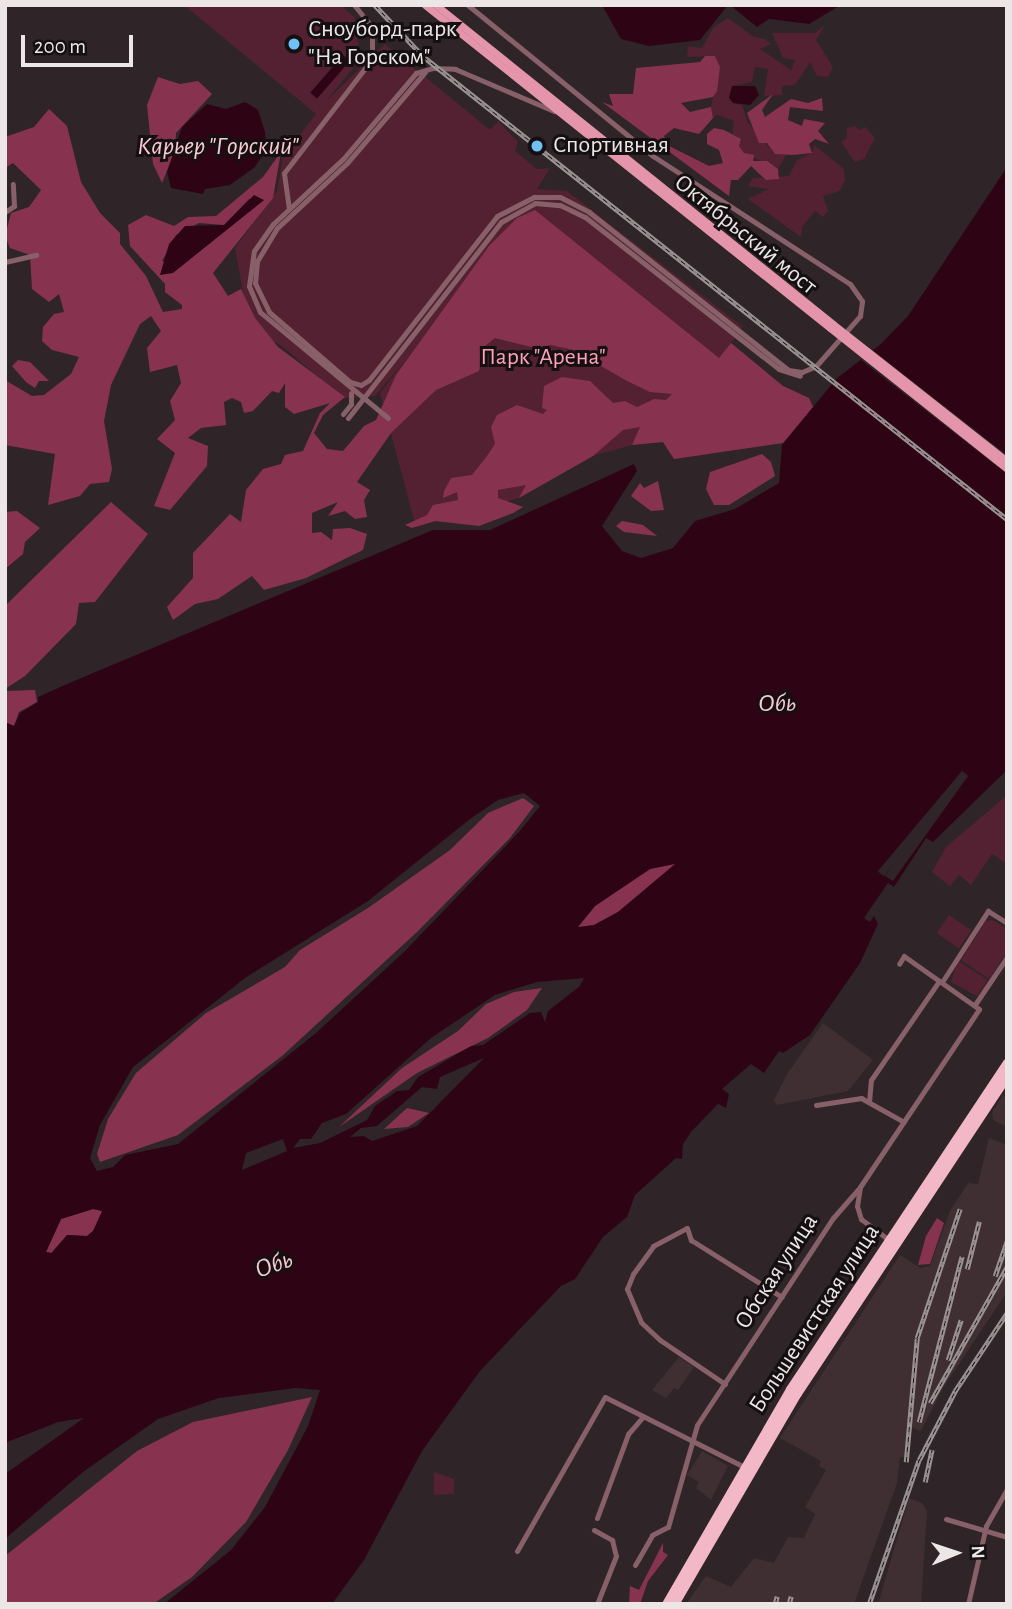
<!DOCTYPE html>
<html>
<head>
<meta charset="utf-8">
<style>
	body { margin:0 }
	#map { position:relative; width:1012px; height:1609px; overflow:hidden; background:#2f2528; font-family:"Alegreya Sans",sans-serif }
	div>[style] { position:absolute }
	.built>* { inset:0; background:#3f2e32 }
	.green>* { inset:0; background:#532131; transform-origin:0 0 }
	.forest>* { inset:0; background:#87334f }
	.water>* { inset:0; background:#2e0414; transform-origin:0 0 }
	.pier>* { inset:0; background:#2f2528; transform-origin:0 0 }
	.minor>* { height:5px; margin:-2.5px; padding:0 2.5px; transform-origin:2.5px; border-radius:2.5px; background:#87606a }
	.major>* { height:7px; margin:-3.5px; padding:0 3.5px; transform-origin:3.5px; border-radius:3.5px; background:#e595ab }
	.highway>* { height:9px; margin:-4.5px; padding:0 4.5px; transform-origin:4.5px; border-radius:4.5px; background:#f3b8c7 }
	.rail>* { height:4.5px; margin-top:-2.25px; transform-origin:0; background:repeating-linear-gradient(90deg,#141011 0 5px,#9c9395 0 10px); box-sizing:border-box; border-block:2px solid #9c9395 }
	.major-bridge>* { height:7px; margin:-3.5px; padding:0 3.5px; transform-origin:3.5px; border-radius:3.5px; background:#e595ab }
	.dots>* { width:19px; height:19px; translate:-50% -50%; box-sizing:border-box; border:4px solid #141011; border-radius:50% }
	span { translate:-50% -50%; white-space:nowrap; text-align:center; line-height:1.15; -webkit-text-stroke:6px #141011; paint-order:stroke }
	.poi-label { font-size:24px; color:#ede6e7 }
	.left { translate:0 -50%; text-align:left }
	.street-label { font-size:24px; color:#ede6e7 }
	.park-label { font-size:24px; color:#ff9fb9 }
	.water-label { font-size:26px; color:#fbc9d5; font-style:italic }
	.frame { position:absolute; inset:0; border:7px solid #ede6e7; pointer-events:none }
	.north { position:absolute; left:921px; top:1518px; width:70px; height:70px; -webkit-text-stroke:5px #141011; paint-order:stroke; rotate:88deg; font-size:19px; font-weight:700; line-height:28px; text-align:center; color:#ede6e7 }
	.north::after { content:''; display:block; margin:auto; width:24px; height:32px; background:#ede6e7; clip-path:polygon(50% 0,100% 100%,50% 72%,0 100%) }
	.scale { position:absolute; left:21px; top:35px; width:112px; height:32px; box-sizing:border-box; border:4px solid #ede6e7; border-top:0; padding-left:9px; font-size:21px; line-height:24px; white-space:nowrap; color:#ede6e7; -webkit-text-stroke:5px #141011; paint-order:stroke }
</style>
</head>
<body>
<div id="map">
	<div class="built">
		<i style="clip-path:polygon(823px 1023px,873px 1060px,848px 1091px,777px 1105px,774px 1100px,787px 1074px)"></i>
		<i style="clip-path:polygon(1003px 1095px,1007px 1097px,1007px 1127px,993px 1120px,992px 1112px)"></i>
		<i style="clip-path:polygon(989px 1138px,1007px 1145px,1007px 1292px,943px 1388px,921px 1431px,908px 1426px,905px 1457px,900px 1457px,897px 1483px,854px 1604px,686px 1604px,706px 1576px,731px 1587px,754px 1558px,774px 1563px,788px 1537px,804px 1538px,815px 1514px,805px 1507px,826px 1470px,819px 1466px,821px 1461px,780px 1438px,900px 1255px,920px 1268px,930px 1266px,950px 1211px,968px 1183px,978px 1184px)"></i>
		<i style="clip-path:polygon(679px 1357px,694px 1367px,678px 1390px,674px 1388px,666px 1398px,652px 1390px)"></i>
		<i style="clip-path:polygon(702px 1451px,728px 1466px,711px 1500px,696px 1488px,699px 1482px,687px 1475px)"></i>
		<i style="clip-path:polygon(909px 1498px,922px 1503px,927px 1511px,921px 1604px,878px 1604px)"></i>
	</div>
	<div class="green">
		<i style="clip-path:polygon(184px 5px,341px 5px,355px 18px,360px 60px,326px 101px,385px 44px,490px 130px,498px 121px,518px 142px,515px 151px,537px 169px,550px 168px,537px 189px,567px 191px,743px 327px,731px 343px,783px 386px,809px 398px,813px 407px,783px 443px,674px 459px,663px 442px,632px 445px,592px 456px,519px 498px,416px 527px,380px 393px,409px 356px,375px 396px,343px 398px,283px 347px,249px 325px,235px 248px,277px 191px,283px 156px,316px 114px)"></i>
		<i style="clip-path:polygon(728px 18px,754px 37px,765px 39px,771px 44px,760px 49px,791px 70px,795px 60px,783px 58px,772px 33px,815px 33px,825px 25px,816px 40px,833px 67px,828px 77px,817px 76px,810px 62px,795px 85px,782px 86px,782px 95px,764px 96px,768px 69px,755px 67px,752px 82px,732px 86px,733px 103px,742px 105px,748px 123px,775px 154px,786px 155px,778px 169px,744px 153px,732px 137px,734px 121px,717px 115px,713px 118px,711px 107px,720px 67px,715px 56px,687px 57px,688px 46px,702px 48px,713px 28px)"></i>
		<i style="clip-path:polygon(855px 126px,860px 130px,865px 127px,875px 138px,864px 159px,855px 162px,841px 142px,847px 138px,847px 128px)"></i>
		<i style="clip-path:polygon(814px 145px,844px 169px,845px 181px,839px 191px,823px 196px,828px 211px,823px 217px,815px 211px,802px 227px,801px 237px,748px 199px,769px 189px,748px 186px,753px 178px,789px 176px,797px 160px,812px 153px)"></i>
		<i style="clip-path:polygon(1007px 795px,1007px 864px,992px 854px,971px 885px,959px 875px,950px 886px,932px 872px,946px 847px)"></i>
		<i style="left:949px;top:915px;width:27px;height:22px;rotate:34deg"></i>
		<i style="clip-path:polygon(993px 920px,1007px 929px,1007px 952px,989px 979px,961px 960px,986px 921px)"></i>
		<i style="clip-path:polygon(958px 961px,988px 980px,977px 996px,951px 982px)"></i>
		<i style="clip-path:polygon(434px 1472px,454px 1479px,454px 1494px,434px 1495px)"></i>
	</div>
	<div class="forest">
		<i style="clip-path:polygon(705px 56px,715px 56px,720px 67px,717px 91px,713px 97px,681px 103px,690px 112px,711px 107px,713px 118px,699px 134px,674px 128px,664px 136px,669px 146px,709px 166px,723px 163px,719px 150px,707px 144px,707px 134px,714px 128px,724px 130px,741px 139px,739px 146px,744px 153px,754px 155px,753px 161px,767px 161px,778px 169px,779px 179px,766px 180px,751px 166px,738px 180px,731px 180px,729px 196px,602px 102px,613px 106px,609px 94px,633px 94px,636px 68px,700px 62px)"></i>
		<i style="clip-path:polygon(158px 77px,180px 84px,198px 81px,212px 94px,176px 133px,175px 151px,162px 183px,153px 164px,147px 105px)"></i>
		<i style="clip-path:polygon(773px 94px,762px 110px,765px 117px,791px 99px,808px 103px,822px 98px,823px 111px,790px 107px,788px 120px,802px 126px,804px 119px,825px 123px,818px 131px,829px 144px,815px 139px,809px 144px,812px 153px,792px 155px,775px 154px,767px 143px,759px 143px,747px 113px)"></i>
		<i style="clip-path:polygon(evenodd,49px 109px,67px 126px,81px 182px,100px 213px,120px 233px,120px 244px,146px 276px,163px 312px,182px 309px,182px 305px,165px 292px,165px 284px,130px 246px,128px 225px,146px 215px,174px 226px,188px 217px,216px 216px,263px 177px,281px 152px,273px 198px,213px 273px,228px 296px,241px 289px,255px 318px,278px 347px,345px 397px,323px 415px,314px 433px,327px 449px,343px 451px,364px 426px,376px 420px,396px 375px,489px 246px,517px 218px,535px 210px,719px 358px,731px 343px,783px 386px,809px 398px,813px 407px,783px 443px,674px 459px,663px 442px,632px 445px,640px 427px,623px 430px,593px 456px,519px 498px,526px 485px,498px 490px,498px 498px,523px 507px,513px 513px,479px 526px,435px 521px,412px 528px,405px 525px,427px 515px,433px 505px,458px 500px,457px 492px,443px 498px,444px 491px,451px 478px,472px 475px,487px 456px,495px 444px,491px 427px,497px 415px,517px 405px,543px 414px,547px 410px,542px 408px,544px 386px,562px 377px,590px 381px,613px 403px,625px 401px,637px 407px,654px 399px,666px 400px,672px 394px,650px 392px,627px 381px,573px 350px,551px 345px,535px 348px,495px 338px,484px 347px,479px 371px,436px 390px,391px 433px,357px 482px,370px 490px,364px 500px,367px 517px,355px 519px,345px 511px,328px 516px,338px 502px,312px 513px,312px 533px,321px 532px,332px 540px,333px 529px,350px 528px,367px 534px,363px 550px,306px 578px,264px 590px,252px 576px,218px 599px,195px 604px,173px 620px,167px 607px,193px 578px,193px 553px,230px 514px,241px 522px,246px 490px,263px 469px,281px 464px,285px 455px,303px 451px,320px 413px,330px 403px,294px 414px,285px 407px,285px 383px,279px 393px,272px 391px,253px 411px,244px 413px,241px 402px,232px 398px,224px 402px,226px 425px,201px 428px,188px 438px,208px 446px,207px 466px,170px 510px,154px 506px,175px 453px,157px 439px,175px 420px,170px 401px,181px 383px,177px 365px,150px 372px,147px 348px,161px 331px,151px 316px,140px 324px,111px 385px,104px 421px,112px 469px,109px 482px,90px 484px,80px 496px,48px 505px,55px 454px,5px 445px,5px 380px,32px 396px,44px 395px,71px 374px,79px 357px,52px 350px,42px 341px,43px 327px,54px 314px,64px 312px,59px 294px,49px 302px,32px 289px,30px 255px,10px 248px,5px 236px,11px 213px,29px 207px,41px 190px,13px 163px,5px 168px,5px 137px,34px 127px,49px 109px,249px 199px,264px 200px,179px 265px,162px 261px,176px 235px,199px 223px,224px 225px,249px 199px)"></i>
		<i style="clip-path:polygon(18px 360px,30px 362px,49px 381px,39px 381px,35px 388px,26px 382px,12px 366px)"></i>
		<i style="clip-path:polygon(762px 454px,771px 462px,775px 476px,729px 505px,714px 505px,706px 489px,710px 472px)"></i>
		<i style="clip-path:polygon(658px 481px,664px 510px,651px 511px,631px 496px,640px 483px,644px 488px)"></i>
		<i style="clip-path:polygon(111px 502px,148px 534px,95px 602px,79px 603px,76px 624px,25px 676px,5px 689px,5px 606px)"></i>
		<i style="clip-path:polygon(17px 511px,40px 528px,25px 542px,23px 554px,5px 569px,5px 512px)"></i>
		<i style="clip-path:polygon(622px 521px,643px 525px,657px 536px,624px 532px,616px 526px)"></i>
		<i style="clip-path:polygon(35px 690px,37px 702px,19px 712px,14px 726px,5px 722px,5px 691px)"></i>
		<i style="clip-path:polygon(523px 798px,534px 806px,510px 838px,417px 932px,282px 1056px,178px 1135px,100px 1162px,97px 1154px,108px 1119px,136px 1073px,206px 1013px,285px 967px,300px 950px,368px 908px,450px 850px,488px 813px)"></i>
		<i style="clip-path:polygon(677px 863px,618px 912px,594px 925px,577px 928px,595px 906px,650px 869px)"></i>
		<i style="clip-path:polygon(542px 988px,527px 1010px,488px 1038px,417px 1073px,339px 1127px,402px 1068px,458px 1031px,486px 1004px,514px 992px)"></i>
		<i style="clip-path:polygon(407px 1108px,429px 1113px,408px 1127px,384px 1129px)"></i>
		<i style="clip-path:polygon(93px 1209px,103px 1211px,93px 1231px,87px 1236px,67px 1235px,51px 1253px,46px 1252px,61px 1219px)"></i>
		<i style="clip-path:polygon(937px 1218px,944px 1223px,930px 1264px,918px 1265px,926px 1236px)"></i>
		<i style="clip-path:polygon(312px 1397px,288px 1450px,246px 1522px,192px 1577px,153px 1604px,5px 1604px,5px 1556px,137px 1451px,193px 1422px)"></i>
		<i style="clip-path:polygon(663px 1543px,663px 1552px,668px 1555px,648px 1581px,640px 1604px,629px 1604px,630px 1586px,639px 1590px)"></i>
	</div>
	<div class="water">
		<i style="clip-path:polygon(602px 5px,728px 5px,700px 40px,649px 46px,621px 39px)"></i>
		<i style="clip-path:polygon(730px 5px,841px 5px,809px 24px,769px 19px,757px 27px)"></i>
		<i style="left:343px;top:55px;width:9px;height:50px;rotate:41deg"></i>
		<i style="clip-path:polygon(732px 86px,755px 86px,759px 95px,750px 105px,733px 103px,729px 98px)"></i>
		<i style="clip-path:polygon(245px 102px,258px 110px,265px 132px,266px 150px,255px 167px,230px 185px,205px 189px,203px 194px,171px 188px,167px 172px,182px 127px,207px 104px,226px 109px)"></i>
		<i style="clip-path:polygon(evenodd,1007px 167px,1007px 770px,933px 842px,926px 838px,894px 887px,888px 883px,864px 918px,870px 922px,874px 916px,878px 924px,860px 963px,810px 1035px,783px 1053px,779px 1051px,764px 1073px,751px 1064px,722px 1089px,729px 1094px,726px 1108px,718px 1104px,691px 1132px,683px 1144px,682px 1159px,676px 1158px,635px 1195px,627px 1217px,603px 1237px,575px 1279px,561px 1286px,480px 1371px,422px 1451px,364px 1560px,332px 1604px,164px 1604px,231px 1550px,265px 1507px,308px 1426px,320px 1390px,295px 1388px,219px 1398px,158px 1419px,83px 1472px,5px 1539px,5px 1474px,84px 1418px,58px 1422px,5px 1443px,5px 722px,14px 726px,20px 713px,38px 702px,38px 697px,67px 684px,433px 530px,490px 530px,634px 464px,637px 471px,602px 526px,622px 551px,641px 558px,673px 548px,695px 521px,735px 509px,779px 483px,782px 445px,836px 379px,881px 344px,908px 316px,1007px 167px,962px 771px,968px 776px,893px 881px,885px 876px,962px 771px,1007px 167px,524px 793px,540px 806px,519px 832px,404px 952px,316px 1033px,178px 1144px,125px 1155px,113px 1167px,97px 1171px,90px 1158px,100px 1125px,133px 1067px,245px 978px,368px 901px,470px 819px,498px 800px,524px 793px,1007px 167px,675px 864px,618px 912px,594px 925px,578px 927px,595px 906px,650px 869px,675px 864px,1007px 167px,584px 978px,580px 986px,548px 1011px,545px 1022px,541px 1012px,530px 1013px,483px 1045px,471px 1046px,418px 1077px,409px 1090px,397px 1091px,375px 1106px,367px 1120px,320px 1143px,293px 1148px,300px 1139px,311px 1139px,322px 1123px,346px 1114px,431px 1038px,495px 995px,537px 982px,584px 978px,1007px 167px,484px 1058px,417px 1126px,372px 1141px,364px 1136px,350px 1137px,361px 1128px,377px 1126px,422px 1087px,437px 1089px,440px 1077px,484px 1058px,1007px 167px,283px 1139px,287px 1151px,242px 1170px,246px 1153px,283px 1139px,1007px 167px,93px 1209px,102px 1211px,93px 1231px,87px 1236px,67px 1235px,52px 1253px,46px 1252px,61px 1219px,93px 1209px)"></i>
		<i style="clip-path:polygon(254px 195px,264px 200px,173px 273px,160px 275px,169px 244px,185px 226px,224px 225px)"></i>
	</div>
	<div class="pier">
		<i style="left:870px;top:348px;width:174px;height:15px;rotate:38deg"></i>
		<i style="left:962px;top:771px;width:8px;height:131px;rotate:40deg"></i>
	</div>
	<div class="minor">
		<i style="left:425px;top:72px;width:120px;rotate:130.6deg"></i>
		<i style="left:347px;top:163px;width:96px;rotate:137.1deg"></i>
		<i style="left:277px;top:228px;width:39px;rotate:121deg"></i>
		<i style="left:257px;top:261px;width:22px;rotate:95deg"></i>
		<i style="left:255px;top:283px;width:32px;rotate:64deg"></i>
		<i style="left:269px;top:312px;width:107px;rotate:40.8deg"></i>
		<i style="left:350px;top:382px;width:11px;rotate:15deg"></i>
		<i style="left:361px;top:385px;width:9px;rotate:-32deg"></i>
		<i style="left:369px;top:380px;width:208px;rotate:-52deg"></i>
		<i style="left:497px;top:216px;width:42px;rotate:-27.2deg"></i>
		<i style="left:534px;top:197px;width:26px"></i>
		<i style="left:560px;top:197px;width:33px;rotate:27deg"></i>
		<i style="left:589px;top:212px;width:254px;rotate:38.4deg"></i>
		<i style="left:788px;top:370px;width:14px;rotate:8deg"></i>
		<i style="left:802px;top:372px;width:15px;rotate:-23deg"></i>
		<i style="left:816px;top:366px;width:67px;rotate:-48.7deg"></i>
		<i style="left:860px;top:316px;width:15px;rotate:-82deg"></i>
		<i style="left:862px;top:301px;width:21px;rotate:-125deg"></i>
		<i style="left:850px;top:284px;width:235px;rotate:-147deg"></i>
		<i style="left:653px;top:156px;width:239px;rotate:-140.8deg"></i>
		<i style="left:289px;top:209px;width:36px;rotate:-98deg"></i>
		<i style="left:284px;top:173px;width:144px;rotate:-52.3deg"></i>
		<i style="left:372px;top:59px;width:32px;rotate:-90deg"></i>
		<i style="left:372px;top:27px;width:28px;rotate:-129deg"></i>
		<i style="left:5px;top:212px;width:11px;rotate:-34deg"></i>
		<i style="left:14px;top:206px;width:22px;rotate:-93deg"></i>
		<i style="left:5px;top:262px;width:32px;rotate:-13deg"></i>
		<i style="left:343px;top:414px;width:13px;rotate:-51deg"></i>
		<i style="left:351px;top:404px;width:11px;rotate:-90deg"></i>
		<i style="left:348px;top:418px;width:249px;rotate:-52deg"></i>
		<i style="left:501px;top:222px;width:39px;rotate:-29deg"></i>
		<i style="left:535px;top:203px;width:25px;rotate:5deg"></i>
		<i style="left:560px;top:205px;width:28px;rotate:26deg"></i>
		<i style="left:585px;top:217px;width:246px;rotate:38.1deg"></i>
		<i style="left:779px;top:369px;width:22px;rotate:18deg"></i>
		<i style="left:388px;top:418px;width:166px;rotate:-140.4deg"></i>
		<i style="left:260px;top:312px;width:28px;rotate:-113deg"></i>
		<i style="left:249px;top:286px;width:35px;rotate:-82deg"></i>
		<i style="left:254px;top:251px;width:33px;rotate:-55deg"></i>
		<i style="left:273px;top:224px;width:96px;rotate:-42.9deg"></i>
		<i style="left:343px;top:159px;width:113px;rotate:-49.7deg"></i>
		<i style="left:416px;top:73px;width:17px;rotate:-17deg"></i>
		<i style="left:432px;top:68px;width:23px;rotate:2deg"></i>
		<i style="left:455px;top:69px;width:108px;rotate:23deg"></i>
		<i style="left:942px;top:982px;width:85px;rotate:-57.1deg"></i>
		<i style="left:988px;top:911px;width:22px;rotate:32deg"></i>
		<i style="left:976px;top:1003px;width:55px;rotate:-56deg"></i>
		<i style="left:869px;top:1102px;width:22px;rotate:-85deg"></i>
		<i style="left:871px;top:1080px;width:120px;rotate:-55.5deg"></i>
		<i style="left:816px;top:1105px;width:46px;rotate:-8.8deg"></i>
		<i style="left:861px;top:1098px;width:49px;rotate:29.2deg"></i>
		<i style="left:860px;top:1187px;width:19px;rotate:99deg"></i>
		<i style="left:857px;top:1206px;width:14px;rotate:73deg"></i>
		<i style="left:861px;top:1219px;width:35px;rotate:37deg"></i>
		<i style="left:725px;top:1384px;width:78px;rotate:-145.9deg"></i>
		<i style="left:660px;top:1340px;width:26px;rotate:-137deg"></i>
		<i style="left:641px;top:1322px;width:36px;rotate:-113deg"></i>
		<i style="left:627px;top:1289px;width:16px;rotate:-68deg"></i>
		<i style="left:633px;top:1274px;width:34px;rotate:-54deg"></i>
		<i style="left:653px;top:1246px;width:38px;rotate:-28deg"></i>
		<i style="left:687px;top:1228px;width:13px;rotate:72deg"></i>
		<i style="left:691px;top:1240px;width:107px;rotate:32.1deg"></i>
		<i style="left:597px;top:1518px;width:90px;rotate:-69.7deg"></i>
		<i style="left:628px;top:1434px;width:21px;rotate:-49deg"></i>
		<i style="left:946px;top:1519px;width:64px;rotate:16.4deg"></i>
		<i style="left:594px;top:1530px;width:21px;rotate:29deg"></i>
		<i style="left:612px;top:1540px;width:16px;rotate:76deg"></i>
		<i style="left:616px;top:1556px;width:52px;rotate:111.6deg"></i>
		<i style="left:517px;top:1551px;width:177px;rotate:-60.3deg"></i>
		<i style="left:605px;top:1397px;width:156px;rotate:26.7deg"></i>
		<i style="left:635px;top:1565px;width:34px;rotate:-60deg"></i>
		<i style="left:652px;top:1535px;width:18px;rotate:-27deg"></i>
		<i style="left:668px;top:1527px;width:106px;rotate:-74.1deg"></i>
		<i style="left:697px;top:1425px;width:248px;rotate:-56.7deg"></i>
		<i style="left:833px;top:1218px;width:41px;rotate:-48.9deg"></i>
		<i style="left:860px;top:1187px;width:214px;rotate:-56.2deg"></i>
		<i style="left:979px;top:1009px;width:92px;rotate:-144.8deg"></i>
		<i style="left:904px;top:956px;width:9px;rotate:122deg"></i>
		<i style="left:968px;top:1604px;width:80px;rotate:-77deg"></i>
		<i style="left:986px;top:1526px;width:43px;rotate:-60.4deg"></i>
	</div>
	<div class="major">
		<i style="left:425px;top:5px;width:518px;rotate:38.57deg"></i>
		<i style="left:436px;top:5px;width:509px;rotate:38.78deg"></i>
	</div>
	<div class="highway">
		<i style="left:666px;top:1604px;width:248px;rotate:-60deg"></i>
		<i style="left:790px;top:1389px;width:392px;rotate:-56.4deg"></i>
		<i style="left:674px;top:1604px;width:244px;rotate:-59.8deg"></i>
		<i style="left:797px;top:1393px;width:380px;rotate:-56.5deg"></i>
	</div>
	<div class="rail">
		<i style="left:375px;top:5px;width:70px;rotate:46.7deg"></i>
		<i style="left:423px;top:56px;width:745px;rotate:38.41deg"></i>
		<i style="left:967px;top:1269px;width:49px;rotate:-75.7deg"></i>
		<i style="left:995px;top:1276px;width:37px;rotate:-71deg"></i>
		<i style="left:948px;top:1360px;width:42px;rotate:-72deg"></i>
		<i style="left:930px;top:1403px;width:156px;rotate:-60.5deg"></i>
		<i style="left:919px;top:1422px;width:171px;rotate:-75.5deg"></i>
		<i style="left:906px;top:1462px;width:124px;rotate:-84.9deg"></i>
		<i style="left:917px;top:1338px;width:136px;rotate:-71.6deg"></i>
		<i style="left:925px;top:1482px;width:33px;rotate:-78deg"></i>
		<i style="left:775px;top:1604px;width:8px;rotate:-76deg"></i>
		<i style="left:789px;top:1604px;width:8px;rotate:-76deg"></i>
		<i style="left:869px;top:1604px;width:152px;rotate:-70.9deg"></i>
		<i style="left:919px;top:1460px;width:78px;rotate:-62.4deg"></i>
		<i style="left:955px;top:1391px;width:94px;rotate:-56.3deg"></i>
	</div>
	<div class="major-bridge">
		<i style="left:833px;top:324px;width:221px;rotate:38.2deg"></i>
		<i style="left:830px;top:328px;width:226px;rotate:38.5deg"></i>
	</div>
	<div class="dots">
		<i style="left:294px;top:44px;background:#71c1f5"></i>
		<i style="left:537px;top:146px;background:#71c1f5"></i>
	</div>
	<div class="poi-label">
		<span class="left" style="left:308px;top:44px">Сноуборд-парк<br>"На Горском"</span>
		<span class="left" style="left:553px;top:146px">Спортивная</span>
	</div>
	<div class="street-label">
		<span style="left:745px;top:235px;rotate:39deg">Октябрьский мост</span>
		<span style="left:777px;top:1272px;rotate:-57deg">Обская улица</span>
		<span style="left:815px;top:1319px;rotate:-57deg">Большевистская улица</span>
	</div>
	<div class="park-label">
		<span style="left:543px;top:358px">Парк "Арена"</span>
	</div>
	<div class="water-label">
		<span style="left:218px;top:147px">Карьер "Горский"</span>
		<span style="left:777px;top:704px">Обь</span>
		<span style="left:274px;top:1265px;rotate:-19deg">Обь</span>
	</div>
	<div class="frame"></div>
	<div class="north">N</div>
	<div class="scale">200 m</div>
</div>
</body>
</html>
